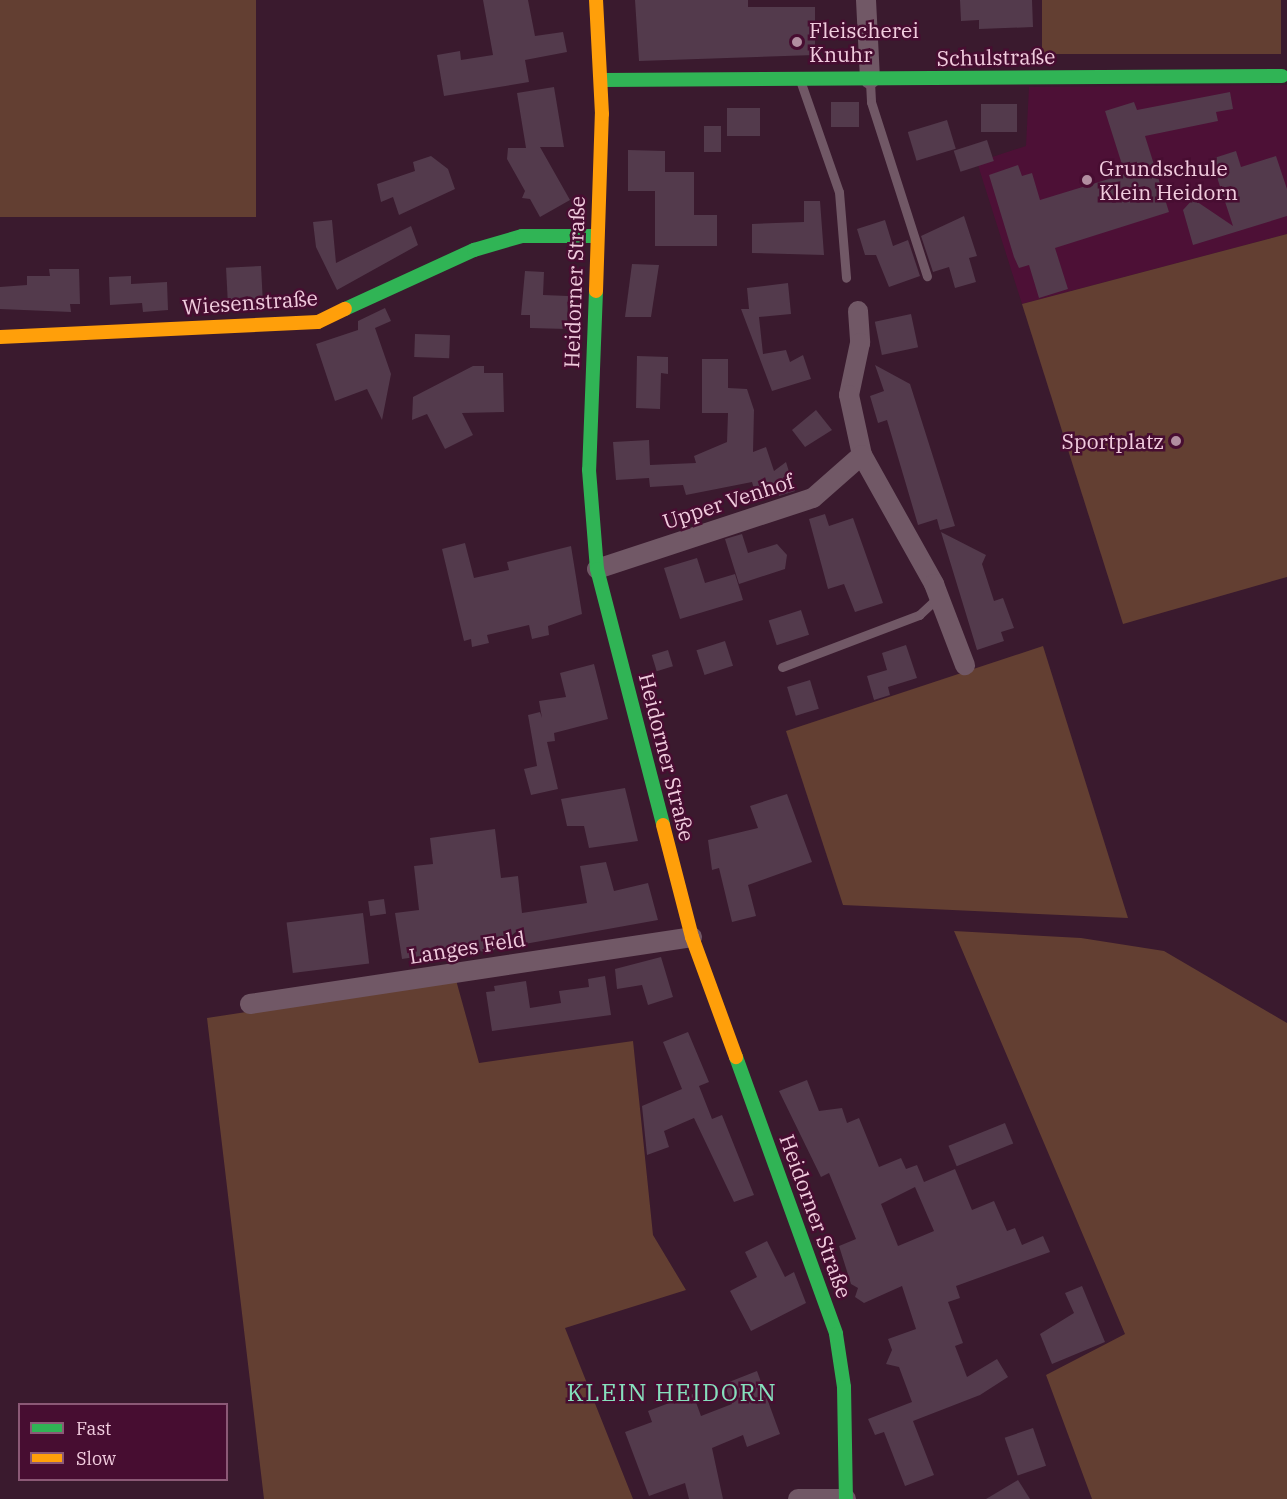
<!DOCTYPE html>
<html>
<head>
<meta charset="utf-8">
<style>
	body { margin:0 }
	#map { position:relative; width:1287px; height:1499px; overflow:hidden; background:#3a1a2e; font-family:"IBM Plex Serif",serif }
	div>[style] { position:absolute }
	.built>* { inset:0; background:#4d1036 }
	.green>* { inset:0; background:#633f32; transform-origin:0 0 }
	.building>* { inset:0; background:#533a4c; transform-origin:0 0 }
	.lane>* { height:9px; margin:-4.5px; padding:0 4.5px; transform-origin:4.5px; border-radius:4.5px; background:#715866 }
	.street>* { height:20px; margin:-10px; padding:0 10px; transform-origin:10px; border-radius:10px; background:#715866 }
	.fast>* { height:14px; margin:-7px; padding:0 7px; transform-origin:7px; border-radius:7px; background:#30b455 }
	.slow>* { height:14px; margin:-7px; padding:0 7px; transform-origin:7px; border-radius:7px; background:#ff9f0a }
	.dots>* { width:16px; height:16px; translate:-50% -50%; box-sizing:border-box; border:3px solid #470d31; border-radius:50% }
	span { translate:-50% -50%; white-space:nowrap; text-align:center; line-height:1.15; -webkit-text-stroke:5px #470d31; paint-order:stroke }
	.poi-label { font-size:21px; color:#f1ccde }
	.left { translate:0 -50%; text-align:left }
	.right { translate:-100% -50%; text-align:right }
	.street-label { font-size:21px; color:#f1ccde }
	.quarter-label { font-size:24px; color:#86e0bd; letter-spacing:1.5px }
	.legend { position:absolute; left:18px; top:1403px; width:210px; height:78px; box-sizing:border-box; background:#470d31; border:2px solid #8b5976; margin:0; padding:8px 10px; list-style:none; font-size:18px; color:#f1ccde }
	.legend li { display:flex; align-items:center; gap:12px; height:30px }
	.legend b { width:30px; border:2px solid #8b5976 }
</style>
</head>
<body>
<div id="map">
	<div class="built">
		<i style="clip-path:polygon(1287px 85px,1287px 234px,1022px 304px,977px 162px,1026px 146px,1029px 87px)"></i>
	</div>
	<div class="green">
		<i style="left:0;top:0;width:256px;height:217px"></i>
		<i style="left:1042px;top:0;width:239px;height:54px"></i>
		<i style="clip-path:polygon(1287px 234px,1287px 577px,1123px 624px,1022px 304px)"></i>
		<i style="clip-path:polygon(1043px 646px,1128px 918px,843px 905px,786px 731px)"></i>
		<i style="clip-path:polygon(954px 931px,1081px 938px,1164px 951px,1287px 1023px,1287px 1499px,1092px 1499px,1046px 1375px,1125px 1334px)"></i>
		<i style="clip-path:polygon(456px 980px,479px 1063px,633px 1041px,653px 1235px,686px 1290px,565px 1328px,633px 1499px,264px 1499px,207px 1018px)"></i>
	</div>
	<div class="building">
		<i style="clip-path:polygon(483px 0,528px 0,535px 36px,563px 32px,567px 52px,525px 60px,529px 82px,444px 96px,437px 55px,460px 51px,461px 60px,493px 55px)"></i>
		<i style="clip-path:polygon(635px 0,748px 0,748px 7px,815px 7px,815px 55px,639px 61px)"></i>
		<i style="clip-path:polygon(960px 0,1032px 0,1033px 27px,979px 29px,979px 20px,961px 21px)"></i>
		<i style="clip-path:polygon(554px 87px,564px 147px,540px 147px,570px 200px,540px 217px,530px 199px,522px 198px,525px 191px,507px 159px,508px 148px,526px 148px,517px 93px)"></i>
		<i style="clip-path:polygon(1230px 92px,1233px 109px,1216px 112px,1218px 121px,1145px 136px,1169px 212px,1055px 248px,1068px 289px,1039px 298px,1029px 265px,1019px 268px,1014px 257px,989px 175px,1018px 165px,1022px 176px,1032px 173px,1040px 200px,1125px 174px,1105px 111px,1134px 102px,1137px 110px)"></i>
		<i style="left:831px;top:102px;width:28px;height:25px"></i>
		<i style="left:981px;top:104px;width:36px;height:28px"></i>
		<i style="left:727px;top:108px;width:33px;height:28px"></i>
		<i style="left:947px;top:120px;width:30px;height:41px;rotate:73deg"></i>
		<i style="left:704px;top:126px;width:17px;height:26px"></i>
		<i style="left:987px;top:140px;width:22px;height:35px;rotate:72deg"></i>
		<i style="clip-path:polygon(628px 150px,665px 151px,665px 172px,694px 172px,694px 215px,717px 215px,717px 246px,655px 246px,655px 191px,628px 191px)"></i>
		<i style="clip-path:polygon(1236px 151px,1241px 167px,1276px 156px,1287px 189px,1287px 216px,1193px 245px,1183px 210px,1193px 199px,1233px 226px,1211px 159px)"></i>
		<i style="clip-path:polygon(431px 156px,448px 169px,455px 189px,399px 215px,393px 197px,381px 202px,377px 184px,415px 171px,413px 162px)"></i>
		<i style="clip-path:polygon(804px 201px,820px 201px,824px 255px,752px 253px,752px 224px,804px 222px)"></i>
		<i style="clip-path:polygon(964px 216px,977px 256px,969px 258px,976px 282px,955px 288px,949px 267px,933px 272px,921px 236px)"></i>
		<i style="clip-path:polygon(332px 220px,336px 263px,411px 226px,418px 245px,337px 290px,316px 247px,313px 222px)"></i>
		<i style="clip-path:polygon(885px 220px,893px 246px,908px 240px,920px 276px,889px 287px,876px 255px,865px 255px,857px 229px)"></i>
		<i style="clip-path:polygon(632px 264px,659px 265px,651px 317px,625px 317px)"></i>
		<i style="left:261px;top:266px;width:39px;height:35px;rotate:87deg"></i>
		<i style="clip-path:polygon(49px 269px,79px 269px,80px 304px,70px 304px,71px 312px,0 309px,0 287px,27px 285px,27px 276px,50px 276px)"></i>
		<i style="clip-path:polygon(525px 271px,544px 272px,543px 295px,568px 296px,567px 329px,530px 328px,530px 315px,521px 315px)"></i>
		<i style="clip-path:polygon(131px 276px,131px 284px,167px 282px,168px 310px,143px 312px,142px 303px,110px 305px,109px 277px)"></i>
		<i style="clip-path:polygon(788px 283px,791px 314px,759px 317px,763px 354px,786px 350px,790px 362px,803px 355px,811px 379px,772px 391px,741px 309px,749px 309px,747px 288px)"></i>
		<i style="clip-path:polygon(385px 308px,391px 321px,375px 328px,391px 374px,382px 420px,367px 389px,335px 401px,316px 344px,358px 330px,358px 321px)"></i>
		<i style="left:911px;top:314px;width:34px;height:37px;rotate:78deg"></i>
		<i style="left:415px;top:334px;width:35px;height:23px;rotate:2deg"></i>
		<i style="clip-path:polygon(637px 356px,668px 357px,668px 374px,661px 373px,660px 409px,636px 408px)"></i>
		<i style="clip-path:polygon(702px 359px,728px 359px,728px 388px,747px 389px,754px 410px,753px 452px,766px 447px,774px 471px,786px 462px,795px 491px,779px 496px,775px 483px,754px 489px,752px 482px,686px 495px,683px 485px,650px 487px,649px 478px,616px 480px,613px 442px,649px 440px,650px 465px,696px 463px,694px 456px,727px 442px,728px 413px,702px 413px)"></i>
		<i style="clip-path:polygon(875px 365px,910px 384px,955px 526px,940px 530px,937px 519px,918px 525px,887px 420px,878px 423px,870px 396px,884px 391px)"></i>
		<i style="clip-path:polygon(473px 366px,484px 366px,484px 373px,503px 373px,504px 412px,462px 413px,473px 435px,445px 449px,427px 414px,412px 420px,413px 397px)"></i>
		<i style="clip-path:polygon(816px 410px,832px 430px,805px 447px,792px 430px)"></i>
		<i style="clip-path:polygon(825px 514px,829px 526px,853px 518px,883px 603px,855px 612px,844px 584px,828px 589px,809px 519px)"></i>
		<i style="clip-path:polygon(941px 532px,986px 555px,982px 564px,994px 601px,1003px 598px,1014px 628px,1001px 632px,1004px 641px,977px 650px)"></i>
		<i style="clip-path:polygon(742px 534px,748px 553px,777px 544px,787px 555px,785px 569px,739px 584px,725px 539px)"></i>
		<i style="clip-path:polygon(465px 543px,474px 578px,509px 570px,507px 562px,571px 546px,582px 614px,548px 626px,549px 635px,532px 639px,529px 625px,487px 635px,489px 643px,472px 647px,471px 639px,464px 641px,442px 549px)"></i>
		<i style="clip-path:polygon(697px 558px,705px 583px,735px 574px,743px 600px,680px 619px,664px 568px)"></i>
		<i style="left:801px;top:610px;width:26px;height:34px;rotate:72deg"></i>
		<i style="left:725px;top:641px;width:26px;height:30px;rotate:72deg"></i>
		<i style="clip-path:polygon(906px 645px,917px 678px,888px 687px,890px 695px,874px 700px,867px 676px,887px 670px,882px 653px)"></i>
		<i style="left:668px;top:650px;width:17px;height:17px;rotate:73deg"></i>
		<i style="clip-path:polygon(594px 664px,608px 719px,554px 733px,555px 741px,547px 742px,558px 789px,531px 795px,524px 769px,537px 766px,528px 715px,540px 712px,542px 718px,539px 701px,566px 697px,560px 673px)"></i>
		<i style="left:810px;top:680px;width:30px;height:24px;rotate:73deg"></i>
		<i style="clip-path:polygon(625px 788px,638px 841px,589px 848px,584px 826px,567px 826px,561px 799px)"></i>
		<i style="clip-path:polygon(787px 794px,812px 862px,748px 885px,756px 916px,732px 922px,719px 868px,712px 870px,708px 840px,758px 828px,750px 806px)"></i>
		<i style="clip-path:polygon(495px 829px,501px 878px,518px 876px,522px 913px,587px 903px,580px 866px,606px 862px,614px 891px,648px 883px,658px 920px,519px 945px,517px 931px,490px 953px,469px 949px,402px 959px,395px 913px,419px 910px,414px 866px,433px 864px,430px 838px)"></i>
		<i style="left:384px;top:899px;width:15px;height:16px;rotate:82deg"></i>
		<i style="left:363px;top:913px;width:51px;height:77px;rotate:83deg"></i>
		<i style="clip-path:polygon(661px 957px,673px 997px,648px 1005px,642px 985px,617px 989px,615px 969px)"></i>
		<i style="clip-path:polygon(605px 976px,611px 1015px,492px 1031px,486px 992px,495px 991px,494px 986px,526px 981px,530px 1008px,561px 1003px,559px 991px,589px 987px,588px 979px)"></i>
		<i style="clip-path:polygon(688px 1032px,709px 1082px,699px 1086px,712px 1119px,722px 1115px,754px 1195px,734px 1202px,694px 1118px,664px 1131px,669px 1147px,647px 1155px,642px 1106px,682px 1089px,663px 1042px)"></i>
		<i style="clip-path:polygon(evenodd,807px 1080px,819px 1111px,842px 1108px,847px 1123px,859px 1118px,879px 1167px,901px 1158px,906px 1169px,917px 1165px,924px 1182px,955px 1169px,972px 1210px,994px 1201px,1007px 1231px,1015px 1228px,1022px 1245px,1043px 1236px,1050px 1252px,956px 1286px,960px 1298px,948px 1302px,963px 1343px,955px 1346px,967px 1377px,997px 1359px,1008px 1377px,980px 1395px,913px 1421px,934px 1475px,905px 1486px,884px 1432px,875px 1435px,868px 1419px,912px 1402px,899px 1367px,886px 1364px,892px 1350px,888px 1339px,916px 1329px,902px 1286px,864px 1303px,855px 1297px,858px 1288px,851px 1284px,839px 1246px,856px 1239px,829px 1173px,821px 1177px,779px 1091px,807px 1080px,915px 1187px,934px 1231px,898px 1246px,881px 1204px,915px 1187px)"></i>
		<i style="left:1005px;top:1123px;width:22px;height:61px;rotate:68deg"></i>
		<i style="clip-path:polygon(767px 1241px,785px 1277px,794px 1272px,806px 1303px,751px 1331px,730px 1291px,757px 1277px,745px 1252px)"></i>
		<i style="clip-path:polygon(1082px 1286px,1105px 1342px,1052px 1364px,1040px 1334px,1074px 1313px,1065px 1293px)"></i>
		<i style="clip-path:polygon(757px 1371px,780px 1434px,747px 1447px,743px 1435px,712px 1448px,723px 1499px,689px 1499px,685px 1483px,649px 1496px,625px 1432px,652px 1422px,648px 1411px,693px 1394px,701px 1416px,732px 1404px,724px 1384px)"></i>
		<i style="left:1033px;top:1428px;width:40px;height:30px;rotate:71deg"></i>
		<i style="clip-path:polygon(1018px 1480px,1030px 1499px,986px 1499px)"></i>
	</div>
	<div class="lane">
		<i style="left:870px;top:82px;width:20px;rotate:87deg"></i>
		<i style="left:871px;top:102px;width:183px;rotate:72.2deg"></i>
		<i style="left:801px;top:83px;width:115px;rotate:70.8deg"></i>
		<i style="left:839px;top:192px;width:86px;rotate:85.3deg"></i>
		<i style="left:782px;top:667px;width:147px;rotate:-20.8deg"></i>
		<i style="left:919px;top:615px;width:25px;rotate:-43deg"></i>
	</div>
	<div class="street">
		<i style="left:866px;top:0;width:79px;rotate:87.1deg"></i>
		<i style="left:858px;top:311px;width:32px;rotate:86deg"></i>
		<i style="left:860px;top:343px;width:53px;rotate:101.9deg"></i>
		<i style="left:849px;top:395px;width:61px;rotate:77.8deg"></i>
		<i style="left:862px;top:455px;width:148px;rotate:60.8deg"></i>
		<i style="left:934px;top:584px;width:87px;rotate:69.1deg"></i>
		<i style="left:597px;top:569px;width:227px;rotate:-18.2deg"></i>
		<i style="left:813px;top:498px;width:65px;rotate:-41.3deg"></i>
		<i style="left:250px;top:1004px;width:447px;rotate:-8.6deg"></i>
		<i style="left:798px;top:1499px;width:48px"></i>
	</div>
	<div class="fast">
		<i style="left:602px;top:80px;width:680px;rotate:-0.34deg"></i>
		<i style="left:596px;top:291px;width:179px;rotate:92.2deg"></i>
		<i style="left:589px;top:470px;width:99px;rotate:85.4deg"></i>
		<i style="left:597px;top:569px;width:264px;rotate:75.5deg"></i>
		<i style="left:345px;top:309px;width:142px;rotate:-24.6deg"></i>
		<i style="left:474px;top:250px;width:50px;rotate:-16.3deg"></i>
		<i style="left:522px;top:236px;width:73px"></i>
		<i style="left:736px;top:1057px;width:294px;rotate:70.1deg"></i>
		<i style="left:836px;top:1334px;width:54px;rotate:81.4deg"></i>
		<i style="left:844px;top:1387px;width:112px;rotate:89deg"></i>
	</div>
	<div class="slow">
		<i style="left:596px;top:291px;width:177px;rotate:-88.1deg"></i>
		<i style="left:602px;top:114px;width:114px;rotate:-93deg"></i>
		<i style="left:0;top:337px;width:318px;rotate:-2.7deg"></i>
		<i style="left:318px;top:322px;width:30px;rotate:-26deg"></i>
		<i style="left:663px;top:825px;width:116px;rotate:75.5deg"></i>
		<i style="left:692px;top:937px;width:128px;rotate:69.9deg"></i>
	</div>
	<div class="dots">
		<i style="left:797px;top:42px;background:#b18ea0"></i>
		<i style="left:1087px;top:180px;background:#b18ea0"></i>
		<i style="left:1176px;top:441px;background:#b18ea0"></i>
	</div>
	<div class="poi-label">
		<span class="left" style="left:809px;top:42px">Fleischerei<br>Knuhr</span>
		<span class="left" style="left:1099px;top:180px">Grundschule<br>Klein Heidorn</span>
		<span class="right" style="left:1164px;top:441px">Sportplatz</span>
	</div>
	<div class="street-label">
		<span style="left:996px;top:57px;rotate:-1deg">Schulstraße</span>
		<span style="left:574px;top:282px;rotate:-88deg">Heidorner Straße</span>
		<span style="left:250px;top:302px;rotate:-4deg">Wiesenstraße</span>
		<span style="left:728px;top:501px;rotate:-18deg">Upper Venhof</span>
		<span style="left:667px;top:757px;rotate:76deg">Heidorner Straße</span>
		<span style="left:467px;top:947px;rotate:-9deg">Langes Feld</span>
		<span style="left:816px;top:1216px;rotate:70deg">Heidorner Straße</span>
	</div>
	<div class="quarter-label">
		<span style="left:672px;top:1393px">KLEIN HEIDORN</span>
	</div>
	<ul class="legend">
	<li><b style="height:8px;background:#30b455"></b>Fast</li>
	<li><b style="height:8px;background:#ff9f0a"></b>Slow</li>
	</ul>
</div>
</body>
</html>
